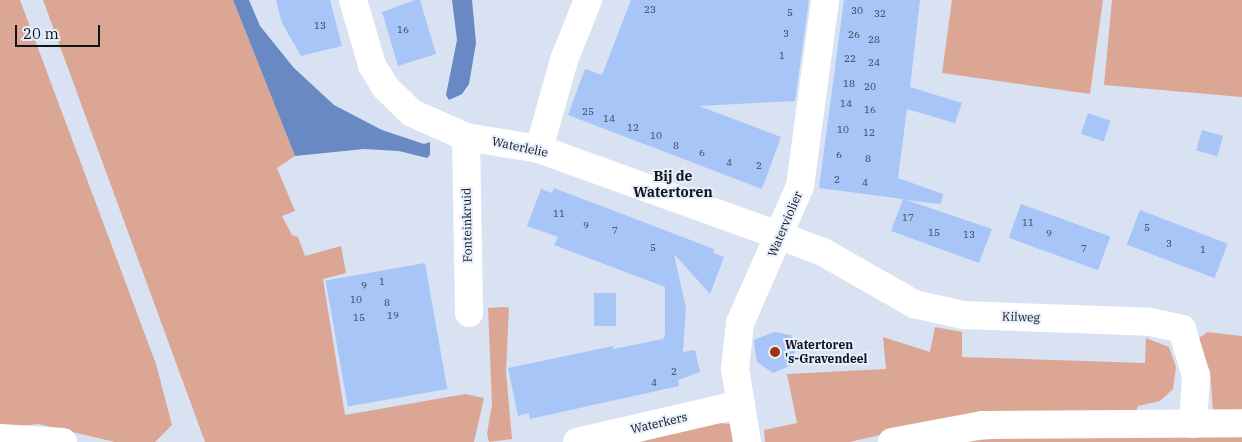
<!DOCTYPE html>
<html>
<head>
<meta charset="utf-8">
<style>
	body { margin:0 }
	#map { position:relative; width:1242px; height:442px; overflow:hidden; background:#d8e2f3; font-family:"IBM Plex Serif",serif }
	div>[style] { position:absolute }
	.green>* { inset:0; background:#dca694 }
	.water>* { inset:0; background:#6889c4 }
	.building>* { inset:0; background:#a8c5f7; transform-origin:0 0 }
	.minor>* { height:28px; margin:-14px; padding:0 14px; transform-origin:14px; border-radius:14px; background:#fff }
	.dots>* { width:14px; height:14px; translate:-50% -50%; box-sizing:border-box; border:2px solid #e7effd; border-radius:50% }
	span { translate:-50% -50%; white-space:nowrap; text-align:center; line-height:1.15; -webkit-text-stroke:4px #e7effd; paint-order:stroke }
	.number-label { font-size:10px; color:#374152 }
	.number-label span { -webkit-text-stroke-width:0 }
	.street-label { font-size:12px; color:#11151b }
	.poi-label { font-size:12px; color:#11151b; font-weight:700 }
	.left { translate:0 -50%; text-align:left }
	.neighbourhood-label { font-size:14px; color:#11151b; font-weight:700 }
	.scale { position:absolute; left:15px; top:25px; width:85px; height:22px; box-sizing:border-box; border:2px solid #11151b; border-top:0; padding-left:6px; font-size:15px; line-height:18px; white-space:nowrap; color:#11151b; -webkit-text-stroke:4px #e7effd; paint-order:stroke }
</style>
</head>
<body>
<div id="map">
	<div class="green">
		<i style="clip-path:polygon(0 0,20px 0,156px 364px,172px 425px,155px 442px,115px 442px,38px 424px,0 428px)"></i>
		<i style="clip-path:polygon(43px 0,233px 0,295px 156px,277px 168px,295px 211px,282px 216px,292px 235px,298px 237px,305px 256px,341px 246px,346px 273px,323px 279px,345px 415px,465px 394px,484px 398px,474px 442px,205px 442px)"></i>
		<i style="clip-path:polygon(952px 0,1103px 0,1090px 94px,942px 73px)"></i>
		<i style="clip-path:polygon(1112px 0,1242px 0,1242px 97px,1104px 85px)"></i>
		<i style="clip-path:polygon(504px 307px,509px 308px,506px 371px,512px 439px,489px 442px,487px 434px,492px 404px,488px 308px)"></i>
		<i style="clip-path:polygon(935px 327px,962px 332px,962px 357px,1145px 363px,1146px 338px,1169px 347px,1176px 367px,1173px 389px,1160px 401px,1138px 406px,1136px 412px,934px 422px,850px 442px,765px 442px,764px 430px,797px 423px,787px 374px,886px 369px,883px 337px,930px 352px)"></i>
		<i style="clip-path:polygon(1208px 332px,1242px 336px,1242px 411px,1213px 412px,1210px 371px,1197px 339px)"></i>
		<i style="clip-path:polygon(719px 423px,730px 424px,735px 434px,734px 442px,632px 442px)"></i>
		<i style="clip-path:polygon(1242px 430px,1242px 442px,959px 442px,1071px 432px)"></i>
	</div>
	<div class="water">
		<i style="clip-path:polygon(233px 0,249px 0,260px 26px,294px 68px,334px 105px,382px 130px,424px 144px,430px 142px,430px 155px,427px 158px,399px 151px,364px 149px,295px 156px)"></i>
		<i style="clip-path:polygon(452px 0,472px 0,476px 43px,469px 84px,462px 94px,449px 100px,446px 95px,457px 40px)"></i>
	</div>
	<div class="building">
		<i style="clip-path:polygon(276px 0,330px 0,342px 46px,301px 56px,282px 23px)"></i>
		<i style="clip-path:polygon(415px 0,420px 0,436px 54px,398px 66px,382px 12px)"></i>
		<i style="clip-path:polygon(631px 0,809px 0,795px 101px,699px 106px,781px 137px,762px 189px,568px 115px,585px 69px,602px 75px)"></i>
		<i style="clip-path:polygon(844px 0,920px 0,910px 87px,962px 103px,955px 123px,907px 109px,898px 178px,943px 194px,941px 204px,906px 200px,992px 229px,979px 263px,891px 231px,903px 199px,819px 188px)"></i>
		<i style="left:1088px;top:113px;width:24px;height:22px;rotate:19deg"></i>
		<i style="left:1202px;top:130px;width:22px;height:21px;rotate:16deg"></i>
		<i style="clip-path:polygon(554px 188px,714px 249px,713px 253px,724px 257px,710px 294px,674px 254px,686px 308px,683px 352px,695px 350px,700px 372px,678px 380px,679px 386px,530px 419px,529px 413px,518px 416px,508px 368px,613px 346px,613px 349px,663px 339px,665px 335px,665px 287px,554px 245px,558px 237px,527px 226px,541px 189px,552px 193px)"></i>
		<i style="left:1021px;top:204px;width:95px;height:36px;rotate:20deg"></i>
		<i style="left:1140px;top:210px;width:94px;height:37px;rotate:21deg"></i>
		<i style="left:425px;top:263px;width:128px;height:101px;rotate:80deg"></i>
		<i style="left:594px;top:293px;width:22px;height:33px"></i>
		<i style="clip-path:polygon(774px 332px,791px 335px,796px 348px,791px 365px,773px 373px,757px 362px,754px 343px,754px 340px)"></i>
	</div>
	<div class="minor">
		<i style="left:353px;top:0;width:68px;rotate:73.7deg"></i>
		<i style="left:372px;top:65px;width:26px;rotate:59deg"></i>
		<i style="left:385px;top:87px;width:37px;rotate:44deg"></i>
		<i style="left:412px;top:113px;width:59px;rotate:24deg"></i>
		<i style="left:466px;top:137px;width:74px;rotate:9.3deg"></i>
		<i style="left:539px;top:149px;width:257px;rotate:19.8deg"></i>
		<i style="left:781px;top:236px;width:45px;rotate:20.9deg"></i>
		<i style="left:823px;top:252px;width:105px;rotate:29.7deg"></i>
		<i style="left:914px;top:304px;width:50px;rotate:12.7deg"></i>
		<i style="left:963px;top:315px;width:187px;rotate:2.1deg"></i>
		<i style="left:1150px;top:322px;width:33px;rotate:12deg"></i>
		<i style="left:1182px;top:329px;width:49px;rotate:73.4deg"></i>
		<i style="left:1196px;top:376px;width:48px;rotate:93.6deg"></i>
		<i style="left:466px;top:137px;width:176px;rotate:89deg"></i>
		<i style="left:539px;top:149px;width:92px;rotate:-74.3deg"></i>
		<i style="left:564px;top:60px;width:65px;rotate:-68.2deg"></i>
		<i style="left:0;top:438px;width:63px;rotate:3.6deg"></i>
		<i style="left:577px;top:442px;width:168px;rotate:-13deg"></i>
		<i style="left:747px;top:442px;width:74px;rotate:-99.3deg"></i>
		<i style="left:735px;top:369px;width:46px;rotate:-83.8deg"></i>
		<i style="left:740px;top:323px;width:150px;rotate:-66.3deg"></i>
		<i style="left:800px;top:186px;width:188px;rotate:-82.3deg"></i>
		<i style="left:892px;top:442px;width:92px;rotate:-10.7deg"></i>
		<i style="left:982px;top:425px;width:260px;rotate:-0.4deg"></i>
	</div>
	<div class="dots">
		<i style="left:775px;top:352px;background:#9b350c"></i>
	</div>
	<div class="number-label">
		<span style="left:650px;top:10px">23</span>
		<span style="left:857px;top:11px">30</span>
		<span style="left:790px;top:13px">5</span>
		<span style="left:880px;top:14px">32</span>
		<span style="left:320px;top:26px">13</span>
		<span style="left:403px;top:30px">16</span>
		<span style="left:786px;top:34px">3</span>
		<span style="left:854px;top:35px">26</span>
		<span style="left:874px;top:40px">28</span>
		<span style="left:782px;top:56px">1</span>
		<span style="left:850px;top:59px">22</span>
		<span style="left:874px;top:63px">24</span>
		<span style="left:849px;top:84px">18</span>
		<span style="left:870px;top:87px">20</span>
		<span style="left:846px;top:104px">14</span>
		<span style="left:870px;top:110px">16</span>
		<span style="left:588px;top:112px">25</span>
		<span style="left:609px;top:119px">14</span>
		<span style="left:633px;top:128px">12</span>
		<span style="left:843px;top:130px">10</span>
		<span style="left:869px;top:133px">12</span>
		<span style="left:656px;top:136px">10</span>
		<span style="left:676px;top:146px">8</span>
		<span style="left:702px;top:153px">6</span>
		<span style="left:839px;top:155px">6</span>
		<span style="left:868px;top:159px">8</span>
		<span style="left:729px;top:163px">4</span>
		<span style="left:759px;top:166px">2</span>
		<span style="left:837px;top:180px">2</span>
		<span style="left:865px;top:183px">4</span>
		<span style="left:559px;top:214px">11</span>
		<span style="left:908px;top:218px">17</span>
		<span style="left:1028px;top:223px">11</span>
		<span style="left:586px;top:226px">9</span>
		<span style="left:1147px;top:228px">5</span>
		<span style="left:615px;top:231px">7</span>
		<span style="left:934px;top:233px">15</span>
		<span style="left:1049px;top:234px">9</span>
		<span style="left:969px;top:235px">13</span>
		<span style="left:1169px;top:244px">3</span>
		<span style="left:653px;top:248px">5</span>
		<span style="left:1084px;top:249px">7</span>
		<span style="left:1203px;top:250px">1</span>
		<span style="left:382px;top:282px">1</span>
		<span style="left:364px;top:286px">9</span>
		<span style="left:356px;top:300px">10</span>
		<span style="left:387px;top:303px">8</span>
		<span style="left:393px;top:316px">19</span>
		<span style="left:359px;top:318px">15</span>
		<span style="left:674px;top:372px">2</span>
		<span style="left:654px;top:383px">4</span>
	</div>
	<div class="street-label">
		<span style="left:520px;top:147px;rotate:12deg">Waterlelie</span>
		<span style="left:785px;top:224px;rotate:-67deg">Waterviolier</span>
		<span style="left:467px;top:225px;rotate:-91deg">Fonteinkruid</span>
		<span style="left:1021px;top:317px;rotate:2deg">Kilweg</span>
		<span style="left:659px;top:423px;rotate:-13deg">Waterkers</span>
	</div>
	<div class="poi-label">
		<span class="left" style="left:785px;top:352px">Watertoren<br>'s-Gravendeel</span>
	</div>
	<div class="neighbourhood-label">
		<span style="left:673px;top:184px">Bij de<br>Watertoren</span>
	</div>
	<div class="scale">20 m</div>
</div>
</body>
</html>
